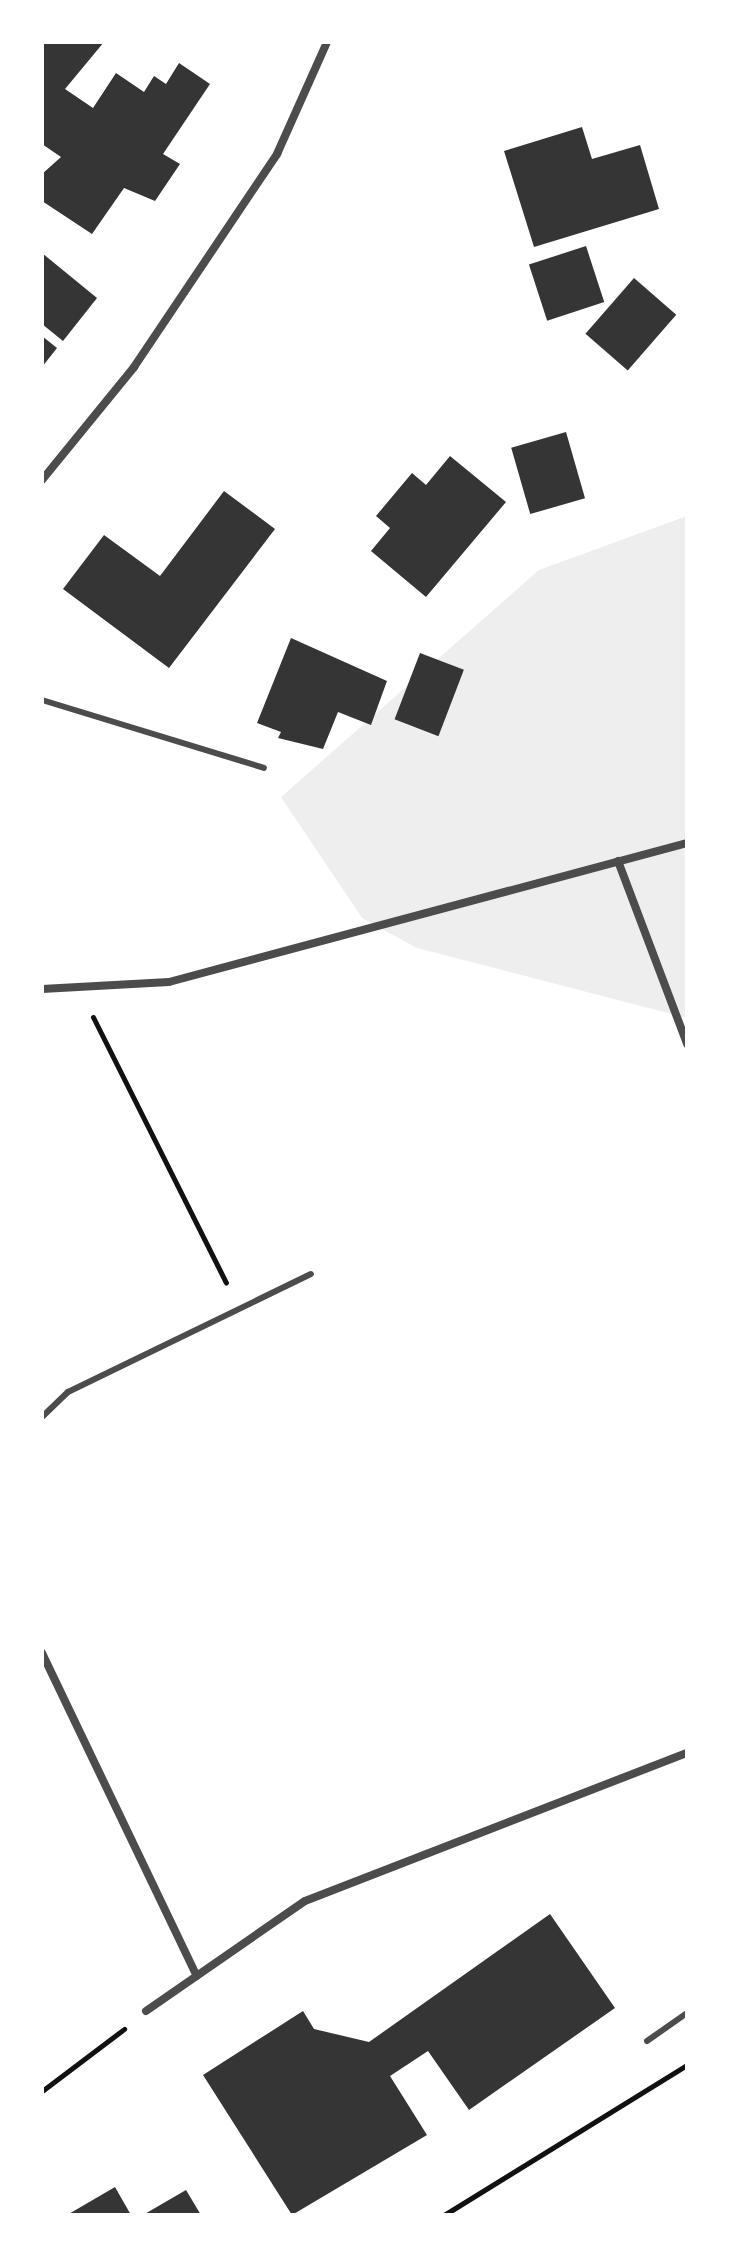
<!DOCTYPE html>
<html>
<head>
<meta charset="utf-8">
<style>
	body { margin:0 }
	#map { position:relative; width:729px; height:2257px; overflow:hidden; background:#fff; font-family:"PT Sans",sans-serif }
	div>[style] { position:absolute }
	.green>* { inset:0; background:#eee }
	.building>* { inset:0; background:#353535; transform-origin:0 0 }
	.path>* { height:5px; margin:-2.5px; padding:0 2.5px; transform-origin:2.5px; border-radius:2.5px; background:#111 }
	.service>* { height:6px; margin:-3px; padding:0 3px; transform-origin:3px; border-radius:3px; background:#4c4c4c }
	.minor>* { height:8px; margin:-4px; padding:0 4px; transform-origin:4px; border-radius:4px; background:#4c4c4c }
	span { translate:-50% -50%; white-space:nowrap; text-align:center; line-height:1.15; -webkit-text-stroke:7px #fff; paint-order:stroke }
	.frame { position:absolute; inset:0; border:44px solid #fff; pointer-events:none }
</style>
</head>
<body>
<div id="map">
	<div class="green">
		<i style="clip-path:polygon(687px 516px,687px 1018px,417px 948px,362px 918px,281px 797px,539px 570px)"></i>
	</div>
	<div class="building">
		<i style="clip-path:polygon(42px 42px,104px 42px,65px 89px,93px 108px,116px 73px,144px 92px,154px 76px,166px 84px,179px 63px,210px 84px,163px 154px,180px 164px,155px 201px,124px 188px,92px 234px,42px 201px,42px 174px,61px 157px,42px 144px)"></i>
		<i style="clip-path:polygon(582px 127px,592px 159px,640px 145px,659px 209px,534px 247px,504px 151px)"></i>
		<i style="left:586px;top:246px;width:59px;height:60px;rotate:72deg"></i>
		<i style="clip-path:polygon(42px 253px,97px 298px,63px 341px,42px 324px)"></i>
		<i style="left:634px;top:278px;width:56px;height:74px;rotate:41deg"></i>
		<i style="clip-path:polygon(42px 336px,57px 348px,42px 367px)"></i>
		<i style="left:566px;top:432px;width:69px;height:57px;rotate:74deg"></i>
		<i style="clip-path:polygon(450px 456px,506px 502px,426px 597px,371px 551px,390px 528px,376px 516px,412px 473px,426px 485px)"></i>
		<i style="clip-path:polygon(224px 491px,275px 529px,169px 668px,63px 589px,104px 535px,160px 576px)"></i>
		<i style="clip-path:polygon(291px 638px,387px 681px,371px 725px,338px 712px,323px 749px,278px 738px,281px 732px,257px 723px)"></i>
		<i style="left:420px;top:653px;width:47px;height:71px;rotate:21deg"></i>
		<i style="clip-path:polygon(550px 1914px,615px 2008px,469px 2110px,428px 2051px,390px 2076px,427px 2135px,292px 2215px,203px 2075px,303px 2011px,314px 2029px,369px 2042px)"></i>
		<i style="clip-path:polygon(115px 2187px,131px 2215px,67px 2215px)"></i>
		<i style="clip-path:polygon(186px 2190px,201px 2215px,143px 2215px)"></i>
	</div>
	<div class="path">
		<i style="left:93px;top:1017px;width:297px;rotate:63.4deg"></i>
		<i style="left:42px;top:2091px;width:103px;rotate:-37.1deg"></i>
		<i style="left:444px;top:2215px;width:286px;rotate:-31.7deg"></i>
	</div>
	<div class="service">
		<i style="left:42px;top:700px;width:232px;rotate:17deg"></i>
		<i style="left:42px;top:1417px;width:36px;rotate:-44deg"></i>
		<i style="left:68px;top:1392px;width:270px;rotate:-25.9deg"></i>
		<i style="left:647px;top:2041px;width:49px;rotate:-35deg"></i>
	</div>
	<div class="minor">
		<i style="left:42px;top:480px;width:146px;rotate:-50.8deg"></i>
		<i style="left:134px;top:367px;width:257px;rotate:-56.1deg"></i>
		<i style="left:277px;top:154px;width:123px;rotate:-65.9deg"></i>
		<i style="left:618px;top:861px;width:196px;rotate:69.3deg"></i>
		<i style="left:42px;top:989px;width:127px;rotate:-3.2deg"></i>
		<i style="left:169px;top:982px;width:536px;rotate:-15.02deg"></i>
		<i style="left:42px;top:1653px;width:358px;rotate:64.4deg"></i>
		<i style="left:146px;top:2011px;width:193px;rotate:-34.7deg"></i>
		<i style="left:305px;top:1901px;width:410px;rotate:-21.2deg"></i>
	</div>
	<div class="frame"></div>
</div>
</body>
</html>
